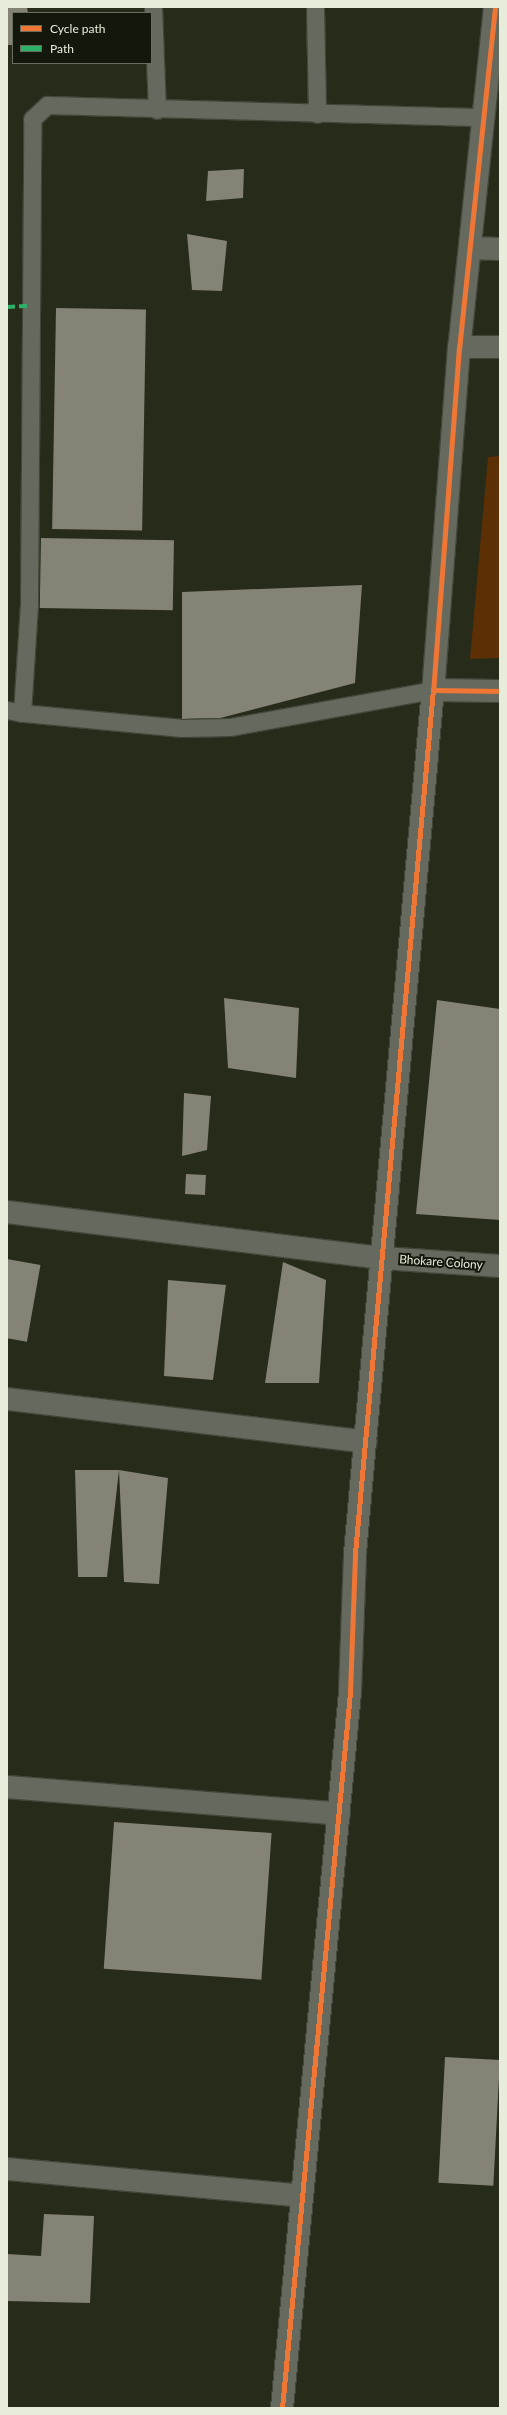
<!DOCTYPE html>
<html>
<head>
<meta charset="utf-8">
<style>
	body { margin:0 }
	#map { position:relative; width:507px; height:2415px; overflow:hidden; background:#262b1a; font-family:Lato,sans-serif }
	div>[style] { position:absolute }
	.green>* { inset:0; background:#5c2f04 }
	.building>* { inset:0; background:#848375; transform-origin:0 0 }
	.roads { filter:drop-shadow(1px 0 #424639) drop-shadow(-1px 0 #424639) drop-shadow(0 1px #424639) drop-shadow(0 -1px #424639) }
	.service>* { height:17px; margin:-8.5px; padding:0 8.5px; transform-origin:8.5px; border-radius:8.5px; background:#66695d }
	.minor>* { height:22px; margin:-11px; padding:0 11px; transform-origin:11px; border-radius:11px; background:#66695d }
	.quiet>* { height:4px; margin-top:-2px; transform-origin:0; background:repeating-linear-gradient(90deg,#2db169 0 8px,transparent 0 12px) }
	.cycleway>* { height:5px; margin:-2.5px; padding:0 2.5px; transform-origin:2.5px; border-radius:2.5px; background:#f07635 }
	span { translate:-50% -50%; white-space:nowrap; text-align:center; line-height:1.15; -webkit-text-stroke:4px #14170b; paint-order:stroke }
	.street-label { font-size:12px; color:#e8eddb }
	.frame { position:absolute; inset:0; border:8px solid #e8eddb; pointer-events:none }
	.legend { position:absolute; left:12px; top:12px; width:140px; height:52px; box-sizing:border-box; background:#14170b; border:1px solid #696d5e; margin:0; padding:5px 7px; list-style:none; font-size:12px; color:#e8eddb }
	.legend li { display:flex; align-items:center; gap:8px; height:20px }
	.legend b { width:20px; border:1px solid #696d5e }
</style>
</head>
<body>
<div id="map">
	<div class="green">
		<i style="clip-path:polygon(500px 456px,500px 658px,470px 659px,488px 457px)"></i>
	</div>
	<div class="building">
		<i style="clip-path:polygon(7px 7px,27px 7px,28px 13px,13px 13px,13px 45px,7px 45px)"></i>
		<i style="clip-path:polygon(244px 169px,243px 198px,206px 201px,208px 171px)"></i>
		<i style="clip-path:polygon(187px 234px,227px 241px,222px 291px,192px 290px)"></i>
		<i style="left:56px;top:308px;width:90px;height:221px;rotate:1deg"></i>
		<i style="left:41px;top:538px;width:133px;height:70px;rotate:1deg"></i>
		<i style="clip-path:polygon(362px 585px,355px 683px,182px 728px,182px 592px)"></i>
		<i style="clip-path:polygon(224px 998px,299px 1008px,296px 1078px,228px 1068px)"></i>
		<i style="clip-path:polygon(437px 1000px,500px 1009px,500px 1220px,416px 1214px)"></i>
		<i style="clip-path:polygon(184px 1093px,211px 1096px,207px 1150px,182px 1156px)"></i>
		<i style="left:186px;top:1174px;width:20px;height:20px;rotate:3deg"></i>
		<i style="left:7px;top:1259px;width:34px;height:78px;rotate:10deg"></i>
		<i style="clip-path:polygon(283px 1262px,326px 1280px,319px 1383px,265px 1383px)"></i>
		<i style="clip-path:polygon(168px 1280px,226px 1285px,213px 1380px,164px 1376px)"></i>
		<i style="clip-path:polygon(75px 1470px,119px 1470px,168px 1478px,159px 1584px,124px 1582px,119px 1470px,107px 1577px,78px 1577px)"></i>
		<i style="left:114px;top:1822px;width:158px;height:147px;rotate:4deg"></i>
		<i style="left:445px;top:2057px;width:55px;height:126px;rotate:3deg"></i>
		<i style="clip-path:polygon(44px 2214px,94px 2216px,90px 2303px,7px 2301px,7px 2254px,41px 2256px)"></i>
	</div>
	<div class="roads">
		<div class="service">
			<i style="left:153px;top:7px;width:103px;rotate:87.8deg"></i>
			<i style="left:315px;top:7px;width:107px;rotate:88.9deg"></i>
			<i style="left:433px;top:690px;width:207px;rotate:169.7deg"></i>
			<i style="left:229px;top:727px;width:47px;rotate:178.8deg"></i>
			<i style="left:182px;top:728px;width:161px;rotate:-174.6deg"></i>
			<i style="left:22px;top:713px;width:107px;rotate:-86.3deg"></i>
			<i style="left:29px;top:606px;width:487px;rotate:-89.6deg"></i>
			<i style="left:32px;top:119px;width:21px;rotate:-43deg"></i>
			<i style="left:47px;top:105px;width:437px;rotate:1.6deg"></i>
			<i style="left:7px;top:710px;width:15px;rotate:11deg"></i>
		</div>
		<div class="minor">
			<i style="left:495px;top:7px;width:342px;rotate:96deg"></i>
			<i style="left:459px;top:347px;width:344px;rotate:94.3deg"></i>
			<i style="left:433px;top:690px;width:67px;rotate:0.9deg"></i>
			<i style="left:470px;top:248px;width:30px;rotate:2deg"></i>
			<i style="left:459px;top:347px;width:41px"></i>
			<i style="left:7px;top:1212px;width:378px;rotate:7deg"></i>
			<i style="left:382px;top:1258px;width:118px;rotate:3.9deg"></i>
			<i style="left:7px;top:1399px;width:361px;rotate:6.8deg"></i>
			<i style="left:7px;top:1787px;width:333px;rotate:4.6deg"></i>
			<i style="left:7px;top:2169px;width:296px;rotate:5.2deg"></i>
			<i style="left:282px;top:2408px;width:719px;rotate:-84.57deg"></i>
			<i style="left:350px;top:1692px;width:139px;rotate:-87.9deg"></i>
			<i style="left:355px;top:1553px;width:867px;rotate:-84.84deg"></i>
		</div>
	</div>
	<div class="quiet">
		<i style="left:7px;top:307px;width:22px;rotate:-3deg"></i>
	</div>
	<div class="cycleway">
		<i style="left:495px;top:7px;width:342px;rotate:96deg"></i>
		<i style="left:459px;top:347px;width:344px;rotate:94.3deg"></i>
		<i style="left:433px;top:690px;width:67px;rotate:0.9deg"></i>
		<i style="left:282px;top:2408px;width:719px;rotate:-84.57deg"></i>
		<i style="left:350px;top:1692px;width:139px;rotate:-87.9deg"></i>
		<i style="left:355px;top:1553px;width:867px;rotate:-84.84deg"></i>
	</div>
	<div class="street-label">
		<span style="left:441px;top:1262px;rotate:4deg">Bhokare Colony</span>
	</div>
	<div class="frame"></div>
	<ul class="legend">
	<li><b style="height:5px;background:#f07635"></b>Cycle path</li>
	<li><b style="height:5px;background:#2db169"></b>Path</li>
	</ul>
</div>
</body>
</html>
